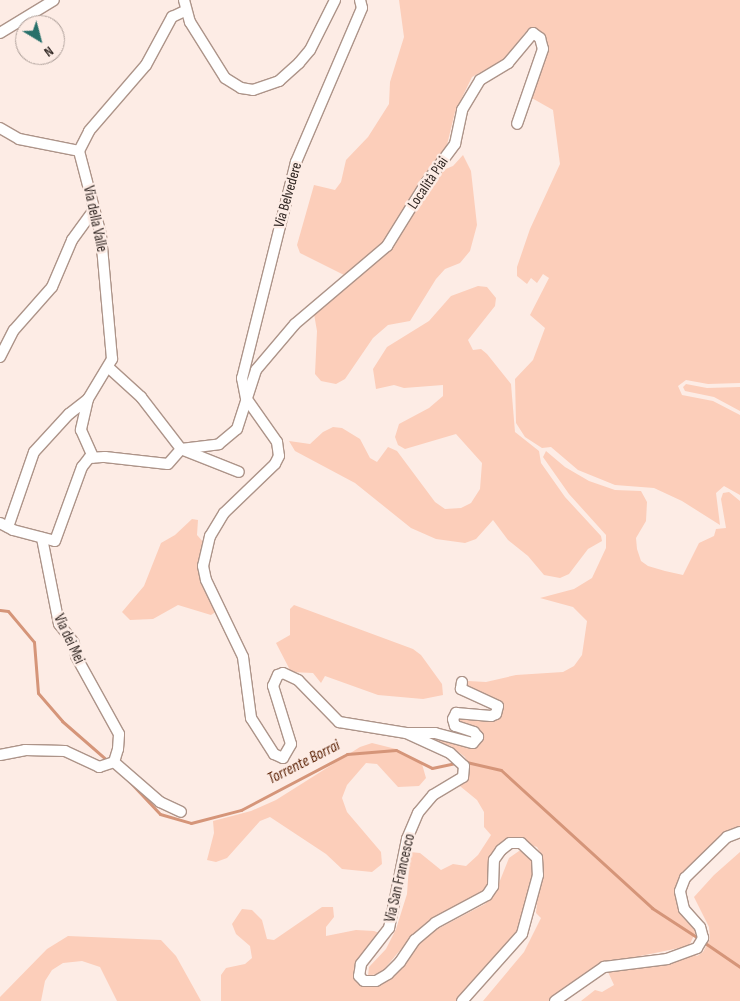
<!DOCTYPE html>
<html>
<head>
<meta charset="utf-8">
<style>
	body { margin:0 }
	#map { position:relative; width:740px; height:1001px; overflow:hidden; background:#fdece5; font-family:"Sofia Sans Condensed",sans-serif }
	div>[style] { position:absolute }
	.green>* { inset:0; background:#fcceba }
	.stream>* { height:3px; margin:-1.5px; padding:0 1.5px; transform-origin:1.5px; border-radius:1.5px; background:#d59579 }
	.roads { filter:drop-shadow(1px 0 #ad9489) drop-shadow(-1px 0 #ad9489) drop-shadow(0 1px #ad9489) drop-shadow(0 -1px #ad9489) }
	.minor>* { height:10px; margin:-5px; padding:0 5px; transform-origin:5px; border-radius:5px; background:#fff }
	span { translate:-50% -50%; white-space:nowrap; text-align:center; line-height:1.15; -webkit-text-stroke:5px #fdece5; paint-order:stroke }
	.street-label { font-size:15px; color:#322824 }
	.water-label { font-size:16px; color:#581e00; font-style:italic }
	.north { position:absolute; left:15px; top:15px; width:50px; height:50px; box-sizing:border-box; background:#fdece5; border:1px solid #ac9e98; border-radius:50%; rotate:143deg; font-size:14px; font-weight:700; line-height:20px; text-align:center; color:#322824 }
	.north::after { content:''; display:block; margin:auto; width:18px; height:22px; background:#27706a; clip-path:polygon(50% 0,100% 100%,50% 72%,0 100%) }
</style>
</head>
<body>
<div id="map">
	<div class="green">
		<i style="clip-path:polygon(399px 0,740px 0,740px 383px,708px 384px,686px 380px,678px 386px,682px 395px,713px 401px,740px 415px,740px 495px,724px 486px,716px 493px,720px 525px,682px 501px,654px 488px,615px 485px,578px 470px,551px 447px,542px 448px,525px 437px,516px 423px,515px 379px,533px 360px,545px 328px,530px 315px,549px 278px,543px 274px,537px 283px,531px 278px,527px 284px,517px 276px,517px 267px,530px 229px,560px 164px,553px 110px,530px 97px,542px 36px,536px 28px,529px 28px,503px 60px,472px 77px,455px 112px,446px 149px,383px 245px,346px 276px,300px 253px,297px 245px,314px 185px,335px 190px,341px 182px,346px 160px,368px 137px,389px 104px,390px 82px,404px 37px)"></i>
		<i style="clip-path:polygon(463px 155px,471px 171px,477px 225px,470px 251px,460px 263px,445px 269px,436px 279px,410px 321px,388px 325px,373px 338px,345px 379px,336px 384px,321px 381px,315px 374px,317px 331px,314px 314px,378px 254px,438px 172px,453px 166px)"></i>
		<i style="clip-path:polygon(478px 286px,487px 287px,496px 298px,495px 306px,468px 340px,473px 350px,481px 349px,487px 354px,511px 384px,515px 432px,539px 451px,541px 463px,565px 497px,601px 536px,602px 541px,588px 549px,569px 574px,560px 578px,544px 575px,528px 556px,508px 540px,493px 520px,476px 539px,465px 543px,436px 539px,411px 528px,355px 483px,295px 451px,289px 441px,310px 444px,323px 432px,333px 427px,342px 428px,360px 439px,370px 458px,377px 462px,388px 447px,397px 451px,435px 502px,445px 509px,461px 508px,471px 503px,480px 489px,482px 463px,456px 434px,405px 449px,398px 445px,395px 437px,399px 424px,429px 408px,443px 396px,443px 385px,404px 388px,394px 385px,376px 389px,373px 369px,387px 347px,429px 321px,451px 296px)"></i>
		<i style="clip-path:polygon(686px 384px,707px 388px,740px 387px,740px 411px,714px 397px,685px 391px,683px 387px)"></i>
		<i style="clip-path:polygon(546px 451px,565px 467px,589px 481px,615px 490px,641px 491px,647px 502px,646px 521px,636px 538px,637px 549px,641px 561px,648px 566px,665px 571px,683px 575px,699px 543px,714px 536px,716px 529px,726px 528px,721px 499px,723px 493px,729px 492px,740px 501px,740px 837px,726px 845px,704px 865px,681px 893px,696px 931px,689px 946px,611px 962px,557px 1001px,483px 1001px,524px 952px,541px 918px,536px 913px,542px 856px,537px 847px,528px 844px,516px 845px,503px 854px,486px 894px,412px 936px,381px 973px,368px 976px,369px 967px,386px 949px,396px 929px,407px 894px,410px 852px,420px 853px,441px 870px,453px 864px,466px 866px,478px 855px,491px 835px,484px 827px,484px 812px,477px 800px,455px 782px,467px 763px,465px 757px,451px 746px,436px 741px,440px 737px,465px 746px,473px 745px,477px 743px,457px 718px,490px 719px,498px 701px,462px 685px,468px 681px,486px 682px,516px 675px,563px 672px,574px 666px,582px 655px,587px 621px,573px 607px,540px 598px,574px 589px,592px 578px,606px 548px,606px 535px,569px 494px,543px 457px)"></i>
		<i style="clip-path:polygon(192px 519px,198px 520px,197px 535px,204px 543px,200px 556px,217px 611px,211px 615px,178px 605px,153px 619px,130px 620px,122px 612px,144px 586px,161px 543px,175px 535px)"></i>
		<i style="clip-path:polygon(294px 605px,413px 649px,421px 655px,442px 684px,443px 695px,423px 699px,378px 695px,325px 676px,321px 683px,313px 673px,291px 672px,276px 643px,290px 635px,290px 609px)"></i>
		<i style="clip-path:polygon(372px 743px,396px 749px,422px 764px,426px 778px,419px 786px,398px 787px,377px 764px,366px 763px,347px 785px,342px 798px,347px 812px,381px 852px,382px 864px,372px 872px,342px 869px,326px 854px,270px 817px,260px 821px,227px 858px,216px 862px,207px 860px,214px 833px,213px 821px,251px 811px,276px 800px,360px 747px)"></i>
		<i style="clip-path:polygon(519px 851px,530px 851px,535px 866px,526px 922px,464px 1001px,221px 1001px,221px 975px,226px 968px,245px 964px,252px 958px,250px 946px,236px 934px,232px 924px,242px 909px,252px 910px,262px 920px,267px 939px,274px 940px,322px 907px,333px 907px,334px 917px,326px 927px,326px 936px,356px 930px,374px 931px,385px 935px,359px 974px,374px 986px,426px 935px,485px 904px,497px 888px,509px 858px)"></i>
		<i style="clip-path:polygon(740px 852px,740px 1001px,581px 1001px,595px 990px,602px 992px,614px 985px,608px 972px,614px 969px,693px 952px,697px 956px,703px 952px,710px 939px,709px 927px,694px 897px,714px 875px)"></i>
		<i style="clip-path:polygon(68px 936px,161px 940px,176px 956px,201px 1001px,117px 1001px,100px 967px,82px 961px,63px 963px,52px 970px,45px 981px,41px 1001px,0 1001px,0 997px,47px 949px)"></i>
	</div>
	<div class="stream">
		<i style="left:0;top:610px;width:8px;rotate:7deg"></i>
		<i style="left:8px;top:611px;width:40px;rotate:50deg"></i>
		<i style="left:34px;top:642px;width:51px;rotate:85.5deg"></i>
		<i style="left:38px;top:693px;width:37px;rotate:49deg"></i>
		<i style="left:62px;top:721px;width:61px;rotate:41deg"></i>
		<i style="left:462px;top:761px;width:40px;rotate:13deg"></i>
		<i style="left:501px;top:770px;width:205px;rotate:42.4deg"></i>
		<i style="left:652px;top:908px;width:55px;rotate:33.1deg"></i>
		<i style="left:129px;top:781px;width:45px;rotate:46.8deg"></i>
		<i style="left:160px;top:814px;width:32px;rotate:16deg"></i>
		<i style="left:191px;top:823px;width:52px;rotate:-14.6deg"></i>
		<i style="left:241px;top:810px;width:120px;rotate:-27.8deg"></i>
		<i style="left:347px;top:754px;width:49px;rotate:-4.7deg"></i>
		<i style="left:396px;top:750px;width:40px;rotate:26.6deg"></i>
		<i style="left:432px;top:768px;width:25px;rotate:-12deg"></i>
		<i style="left:705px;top:943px;width:42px;rotate:34.4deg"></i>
	</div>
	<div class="roads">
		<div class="minor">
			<i style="left:184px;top:0;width:23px;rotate:75deg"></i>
			<i style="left:190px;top:22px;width:66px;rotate:58deg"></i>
			<i style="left:225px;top:78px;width:19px;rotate:32deg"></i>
			<i style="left:241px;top:88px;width:12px;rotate:9deg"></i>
			<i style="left:253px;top:90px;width:28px;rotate:-19deg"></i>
			<i style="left:279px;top:81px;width:27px;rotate:-42deg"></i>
			<i style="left:299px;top:63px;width:17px;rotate:-50deg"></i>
			<i style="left:310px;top:50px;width:56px;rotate:-63.4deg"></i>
			<i style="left:360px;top:0;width:8px;rotate:76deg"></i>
			<i style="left:362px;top:8px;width:168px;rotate:113.2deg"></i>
			<i style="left:296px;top:162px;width:223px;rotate:104deg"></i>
			<i style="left:242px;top:378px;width:20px;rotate:79deg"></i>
			<i style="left:246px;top:398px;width:54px;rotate:54.8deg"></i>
			<i style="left:277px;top:442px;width:14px;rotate:82deg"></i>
			<i style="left:279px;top:456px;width:9px;rotate:117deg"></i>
			<i style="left:275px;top:464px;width:71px;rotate:136.1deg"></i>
			<i style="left:224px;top:513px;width:27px;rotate:121deg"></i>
			<i style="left:210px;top:536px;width:31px;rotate:103deg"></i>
			<i style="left:203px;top:566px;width:14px;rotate:78deg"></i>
			<i style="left:206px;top:580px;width:85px;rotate:64.3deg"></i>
			<i style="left:243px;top:657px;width:62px;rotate:82.5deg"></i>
			<i style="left:251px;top:718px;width:43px;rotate:57.4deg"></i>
			<i style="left:274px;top:754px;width:10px;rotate:24deg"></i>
			<i style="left:283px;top:758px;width:16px;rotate:-60deg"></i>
			<i style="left:291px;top:744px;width:61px;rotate:-107.2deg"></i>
			<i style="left:273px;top:686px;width:12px;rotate:-66deg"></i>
			<i style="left:278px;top:675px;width:5px;rotate:-22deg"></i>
			<i style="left:283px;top:673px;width:17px;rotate:25deg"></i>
			<i style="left:298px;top:680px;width:59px;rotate:45.7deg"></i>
			<i style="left:339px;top:722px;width:68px;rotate:9.3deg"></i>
			<i style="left:406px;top:733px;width:48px;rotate:24.4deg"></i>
			<i style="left:450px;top:753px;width:19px;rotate:43deg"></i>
			<i style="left:464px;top:766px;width:11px;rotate:95deg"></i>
			<i style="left:463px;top:777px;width:35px;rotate:149deg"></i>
			<i style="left:433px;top:795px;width:23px;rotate:130deg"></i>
			<i style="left:418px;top:813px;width:28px;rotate:113deg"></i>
			<i style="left:407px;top:839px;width:91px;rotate:101.4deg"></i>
			<i style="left:389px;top:928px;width:46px;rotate:127.9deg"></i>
			<i style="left:361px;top:964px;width:12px;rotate:99deg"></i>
			<i style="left:359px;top:976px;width:7px;rotate:45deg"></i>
			<i style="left:364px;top:981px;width:12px"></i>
			<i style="left:376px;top:981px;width:14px;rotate:-30deg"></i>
			<i style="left:388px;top:974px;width:17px;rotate:-45deg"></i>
			<i style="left:400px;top:962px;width:27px;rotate:-56deg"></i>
			<i style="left:415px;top:940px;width:26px;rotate:-40deg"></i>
			<i style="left:435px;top:923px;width:59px;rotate:-28.3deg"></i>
			<i style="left:487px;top:895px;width:11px;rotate:-56deg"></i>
			<i style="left:493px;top:886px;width:26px;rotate:-88deg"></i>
			<i style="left:494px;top:860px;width:12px;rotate:-55deg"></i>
			<i style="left:501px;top:850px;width:11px;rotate:-38deg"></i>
			<i style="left:510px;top:843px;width:11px"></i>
			<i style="left:521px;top:843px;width:22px;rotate:43deg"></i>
			<i style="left:537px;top:858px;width:17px;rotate:87deg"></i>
			<i style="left:538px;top:875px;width:61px;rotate:105.2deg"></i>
			<i style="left:522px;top:934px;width:90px;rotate:131.8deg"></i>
			<i style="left:0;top:33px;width:63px;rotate:-31.4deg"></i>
			<i style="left:0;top:128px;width:22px;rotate:30deg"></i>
			<i style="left:19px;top:139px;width:61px;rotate:11.3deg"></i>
			<i style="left:0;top:357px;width:30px;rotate:-63deg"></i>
			<i style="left:14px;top:330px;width:57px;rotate:-48.5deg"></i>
			<i style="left:52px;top:287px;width:51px;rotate:-66.9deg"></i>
			<i style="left:72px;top:240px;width:39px;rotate:-54deg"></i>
			<i style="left:108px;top:367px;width:45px;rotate:42.3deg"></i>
			<i style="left:141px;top:397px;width:66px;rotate:52.4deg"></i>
			<i style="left:181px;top:449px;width:62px;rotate:21.6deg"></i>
			<i style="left:88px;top:399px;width:32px;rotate:103deg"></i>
			<i style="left:81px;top:430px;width:30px;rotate:66deg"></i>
			<i style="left:181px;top:449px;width:38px;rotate:-7deg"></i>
			<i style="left:219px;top:444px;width:23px;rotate:-40deg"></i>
			<i style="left:237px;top:429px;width:62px;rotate:-72.1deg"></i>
			<i style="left:256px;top:370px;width:60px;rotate:-49.7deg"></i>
			<i style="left:295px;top:324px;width:121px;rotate:-40.3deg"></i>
			<i style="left:387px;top:246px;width:74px;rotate:-58.2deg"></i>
			<i style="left:426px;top:183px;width:49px;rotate:-53.4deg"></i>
			<i style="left:455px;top:144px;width:35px;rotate:-78deg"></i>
			<i style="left:462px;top:110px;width:35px;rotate:-59deg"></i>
			<i style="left:480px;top:80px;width:33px;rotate:-31deg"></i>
			<i style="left:508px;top:63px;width:39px;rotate:-50deg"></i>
			<i style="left:533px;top:33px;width:9px;rotate:36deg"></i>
			<i style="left:540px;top:38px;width:11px;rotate:75deg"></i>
			<i style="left:543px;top:49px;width:79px;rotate:109.1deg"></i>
			<i style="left:0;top:523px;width:15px;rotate:28deg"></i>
			<i style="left:13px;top:530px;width:43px;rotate:14.7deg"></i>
			<i style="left:55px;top:541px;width:79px;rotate:-70deg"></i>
			<i style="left:82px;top:467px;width:11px;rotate:-52deg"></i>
			<i style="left:89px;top:458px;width:16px;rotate:-4deg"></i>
			<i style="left:105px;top:457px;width:63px;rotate:6.3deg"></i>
			<i style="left:168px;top:464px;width:20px;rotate:-49deg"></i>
			<i style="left:8px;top:527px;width:79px;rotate:-70.9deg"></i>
			<i style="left:34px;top:452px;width:52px;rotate:-47.4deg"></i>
			<i style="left:69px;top:414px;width:24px;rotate:-38deg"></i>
			<i style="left:88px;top:399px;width:47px;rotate:-59deg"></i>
			<i style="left:112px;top:359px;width:124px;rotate:-95.1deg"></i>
			<i style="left:101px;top:235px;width:87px;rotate:-104.7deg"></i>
			<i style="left:79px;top:151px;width:22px;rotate:-63deg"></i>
			<i style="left:89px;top:131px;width:87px;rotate:-49.2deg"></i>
			<i style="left:146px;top:65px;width:55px;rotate:-61.6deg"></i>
			<i style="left:172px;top:17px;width:14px;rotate:-25deg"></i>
			<i style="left:409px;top:733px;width:26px"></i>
			<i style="left:435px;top:733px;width:39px;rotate:15deg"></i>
			<i style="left:473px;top:743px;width:8px;rotate:-50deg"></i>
			<i style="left:478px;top:737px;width:6px;rotate:-129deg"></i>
			<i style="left:474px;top:732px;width:20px;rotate:-162deg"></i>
			<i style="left:455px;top:726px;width:7px;rotate:-106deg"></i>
			<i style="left:453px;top:719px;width:7px;rotate:-63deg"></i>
			<i style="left:456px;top:713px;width:35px;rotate:5deg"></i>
			<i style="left:491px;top:716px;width:5px;rotate:-22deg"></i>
			<i style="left:496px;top:714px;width:8px;rotate:-76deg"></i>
			<i style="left:498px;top:706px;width:41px;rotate:-155.3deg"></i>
			<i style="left:461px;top:689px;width:7px;rotate:-82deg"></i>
			<i style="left:0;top:755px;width:25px;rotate:-11deg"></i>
			<i style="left:25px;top:750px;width:40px;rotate:1.4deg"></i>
			<i style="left:65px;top:751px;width:38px;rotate:25deg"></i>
			<i style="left:99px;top:767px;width:16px;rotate:-18deg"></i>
			<i style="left:114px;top:762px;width:14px;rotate:-73deg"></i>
			<i style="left:118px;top:749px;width:15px;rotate:-86deg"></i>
			<i style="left:119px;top:734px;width:89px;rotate:-118.9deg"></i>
			<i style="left:76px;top:656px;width:13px;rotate:-99deg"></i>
			<i style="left:74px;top:643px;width:24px;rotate:-128deg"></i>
			<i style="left:59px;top:624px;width:88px;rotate:-101.2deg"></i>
			<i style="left:114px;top:762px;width:61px;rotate:41deg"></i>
			<i style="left:160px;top:802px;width:23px;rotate:25deg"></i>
			<i style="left:555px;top:1001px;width:60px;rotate:-34.8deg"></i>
			<i style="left:604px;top:967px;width:64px;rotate:-7.2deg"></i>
			<i style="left:667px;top:959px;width:32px;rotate:-20deg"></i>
			<i style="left:697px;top:948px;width:12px;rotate:-59deg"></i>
			<i style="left:703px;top:938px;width:11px;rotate:-105deg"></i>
			<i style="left:700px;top:927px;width:24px;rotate:-132deg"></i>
			<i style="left:684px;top:909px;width:18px;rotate:-103deg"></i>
			<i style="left:680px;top:891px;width:14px;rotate:-69deg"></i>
			<i style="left:685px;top:878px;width:59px;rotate:-44.3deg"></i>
			<i style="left:727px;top:837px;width:14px;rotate:-21deg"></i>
		</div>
	</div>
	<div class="street-label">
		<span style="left:428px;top:183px;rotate:-56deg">Località Piai</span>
		<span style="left:288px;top:195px;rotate:-74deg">Via Belvedere</span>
		<span style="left:95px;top:219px;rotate:78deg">Via della Valle</span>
		<span style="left:69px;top:639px;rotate:65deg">Via dei Mei</span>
		<span style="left:400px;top:878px;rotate:-77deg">Via San Francesco</span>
	</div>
	<div class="water-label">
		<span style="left:304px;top:763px;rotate:-27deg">Torrente Borrai</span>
	</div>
	<div class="north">N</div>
</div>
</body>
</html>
